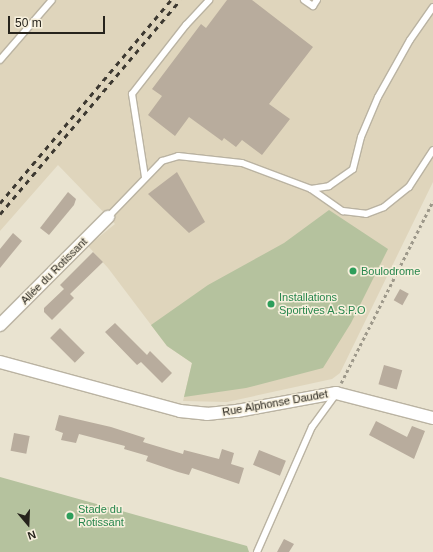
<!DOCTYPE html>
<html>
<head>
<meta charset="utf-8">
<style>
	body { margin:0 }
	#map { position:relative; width:433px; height:552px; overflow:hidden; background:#e9e3d0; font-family:Helvetica,sans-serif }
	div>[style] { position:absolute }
	.built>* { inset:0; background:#dfd5bc }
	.green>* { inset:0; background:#b5c29e }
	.building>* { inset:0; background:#b8ac9d; transform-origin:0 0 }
	.path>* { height:2.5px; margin-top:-1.25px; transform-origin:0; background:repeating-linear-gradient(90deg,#9e998b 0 3px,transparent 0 6px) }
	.roads { filter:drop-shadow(1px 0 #bab3a2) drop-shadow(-1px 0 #bab3a2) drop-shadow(0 1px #bab3a2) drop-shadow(0 -1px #bab3a2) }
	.lane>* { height:6px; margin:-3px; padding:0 3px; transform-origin:3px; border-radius:3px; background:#fff }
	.street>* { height:12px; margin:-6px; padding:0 6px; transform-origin:6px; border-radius:6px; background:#fff }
	.rail>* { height:3px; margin-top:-1.5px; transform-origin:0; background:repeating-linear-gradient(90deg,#3d3931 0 5px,transparent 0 10px) }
	.dots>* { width:11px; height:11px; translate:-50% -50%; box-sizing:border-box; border:2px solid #f7f0dd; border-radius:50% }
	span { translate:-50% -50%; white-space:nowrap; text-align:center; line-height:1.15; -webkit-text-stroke:3px #f7f0dd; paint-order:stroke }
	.street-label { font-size:11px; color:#26231c }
	.leisure-label { font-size:11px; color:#27864d }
	.left { translate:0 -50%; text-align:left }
	.north { position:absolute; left:8px; top:504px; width:40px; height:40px; -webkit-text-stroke:3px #f7f0dd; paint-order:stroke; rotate:161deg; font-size:11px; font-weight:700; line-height:16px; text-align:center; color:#26231c }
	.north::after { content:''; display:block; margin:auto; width:14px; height:18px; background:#26231c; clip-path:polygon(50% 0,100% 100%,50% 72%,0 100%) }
	.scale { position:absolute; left:8px; top:16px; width:97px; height:18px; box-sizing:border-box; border:2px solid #26231c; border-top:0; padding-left:5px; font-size:12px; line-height:14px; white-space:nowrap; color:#26231c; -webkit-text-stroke:3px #f7f0dd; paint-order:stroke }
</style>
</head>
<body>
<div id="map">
	<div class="built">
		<i style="clip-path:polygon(0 0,433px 0,433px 182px,340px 373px,332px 379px,227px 402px,183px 401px,192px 363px,167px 346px,108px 268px,88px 246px,115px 224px,58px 165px,0 231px)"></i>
	</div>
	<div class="green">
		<i style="clip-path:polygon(329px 210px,388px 249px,351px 323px,323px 368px,246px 388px,184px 397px,192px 363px,167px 346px,151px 325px,208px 285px,284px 243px)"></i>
		<i style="clip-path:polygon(0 477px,247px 546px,249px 552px,0 552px)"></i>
	</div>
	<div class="building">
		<i style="clip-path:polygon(227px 0,252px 0,313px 47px,269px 104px,290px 119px,262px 155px,242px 140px,236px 147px,224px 138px,222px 141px,189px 117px,175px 136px,148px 115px,162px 96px,152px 89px,201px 24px,206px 28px)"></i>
		<i style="clip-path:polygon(177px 172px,205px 222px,189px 233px,148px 194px)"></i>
		<i style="clip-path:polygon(68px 192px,76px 199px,74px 205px,49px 235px,40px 228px)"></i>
		<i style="clip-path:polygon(13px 233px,22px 241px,0 268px,0 249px)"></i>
		<i style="clip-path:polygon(93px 252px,103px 262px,70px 294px,74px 298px,52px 320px,44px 312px,44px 308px,64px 289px,60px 285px)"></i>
		<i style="left:400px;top:289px;width:10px;height:13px;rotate:29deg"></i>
		<i style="clip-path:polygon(115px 323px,147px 355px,150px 351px,172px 373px,162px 383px,141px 362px,137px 365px,105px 332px)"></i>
		<i style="left:60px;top:328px;width:35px;height:14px;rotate:45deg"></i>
		<i style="left:384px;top:365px;width:19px;height:20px;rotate:16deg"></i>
		<i style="clip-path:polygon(59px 415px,111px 427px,145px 438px,143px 442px,183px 454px,184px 450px,219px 459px,222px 449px,234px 453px,231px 464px,244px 468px,239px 484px,192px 468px,189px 475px,178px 472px,146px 461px,148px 456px,124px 449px,125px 446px,79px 434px,76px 443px,61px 440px,63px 433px,55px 430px)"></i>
		<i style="clip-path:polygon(376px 421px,407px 437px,412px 426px,425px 431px,414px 459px,369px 435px)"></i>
		<i style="left:14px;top:433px;width:16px;height:18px;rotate:11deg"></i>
		<i style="left:259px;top:450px;width:29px;height:16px;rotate:22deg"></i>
		<i style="clip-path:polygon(284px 539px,294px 544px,289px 552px,277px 552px)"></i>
	</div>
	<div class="path">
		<i style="left:341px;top:383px;width:204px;rotate:-63.2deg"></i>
	</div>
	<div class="roads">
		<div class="lane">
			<i style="left:304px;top:0;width:11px;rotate:34deg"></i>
			<i style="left:313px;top:6px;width:7px;rotate:-56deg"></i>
			<i style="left:0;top:60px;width:79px;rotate:-49.1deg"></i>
			<i style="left:145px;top:177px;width:84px;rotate:-98.9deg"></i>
			<i style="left:132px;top:94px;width:88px;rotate:-52deg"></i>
			<i style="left:186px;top:25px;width:34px;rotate:-47deg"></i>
			<i style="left:311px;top:189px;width:39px;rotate:35deg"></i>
			<i style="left:343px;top:211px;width:23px;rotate:7deg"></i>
			<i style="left:366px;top:214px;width:19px;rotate:-21deg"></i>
			<i style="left:384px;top:207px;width:32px;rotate:-39deg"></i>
			<i style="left:409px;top:187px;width:44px;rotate:-57deg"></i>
			<i style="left:108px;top:217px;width:78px;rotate:-46deg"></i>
			<i style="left:162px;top:161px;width:17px;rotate:-17deg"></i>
			<i style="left:178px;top:156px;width:64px;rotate:6.2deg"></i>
			<i style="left:242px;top:163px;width:74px;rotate:20.6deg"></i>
			<i style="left:311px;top:189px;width:18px;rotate:-9deg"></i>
			<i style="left:329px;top:186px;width:29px;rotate:-35deg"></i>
			<i style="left:353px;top:169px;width:33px;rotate:-76deg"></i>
			<i style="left:361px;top:137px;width:43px;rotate:-67deg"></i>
			<i style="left:378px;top:97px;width:65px;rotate:-60.7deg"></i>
			<i style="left:410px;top:40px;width:40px;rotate:-55.1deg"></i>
			<i style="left:257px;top:552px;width:137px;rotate:-66.3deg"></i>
			<i style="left:312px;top:427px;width:39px;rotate:-54deg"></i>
		</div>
		<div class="street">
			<i style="left:0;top:325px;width:153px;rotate:-45deg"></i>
			<i style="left:0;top:362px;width:187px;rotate:15.2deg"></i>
			<i style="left:180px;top:411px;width:27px;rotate:6deg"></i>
			<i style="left:207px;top:414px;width:30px;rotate:-6deg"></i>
			<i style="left:237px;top:411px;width:101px;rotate:-10.3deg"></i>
			<i style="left:336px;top:393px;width:100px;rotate:14.5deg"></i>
		</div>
	</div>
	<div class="rail">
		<i style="left:0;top:203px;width:265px;rotate:-49.9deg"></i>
		<i style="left:0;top:214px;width:280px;rotate:-49.9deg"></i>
	</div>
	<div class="dots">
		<i style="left:353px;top:271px;background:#2e9e5b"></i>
		<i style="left:271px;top:304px;background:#2e9e5b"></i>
		<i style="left:70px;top:516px;background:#2e9e5b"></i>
	</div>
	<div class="street-label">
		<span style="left:54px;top:271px;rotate:-45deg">Allée du Rotissant</span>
		<span style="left:275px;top:403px;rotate:-10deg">Rue Alphonse Daudet</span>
	</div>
	<div class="leisure-label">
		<span class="left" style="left:361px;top:271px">Boulodrome</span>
		<span class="left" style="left:279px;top:304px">Installations<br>Sportives A.S.P.O</span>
		<span class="left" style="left:78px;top:516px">Stade du<br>Rotissant</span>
	</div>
	<div class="north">N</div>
	<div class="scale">50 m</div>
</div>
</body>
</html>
